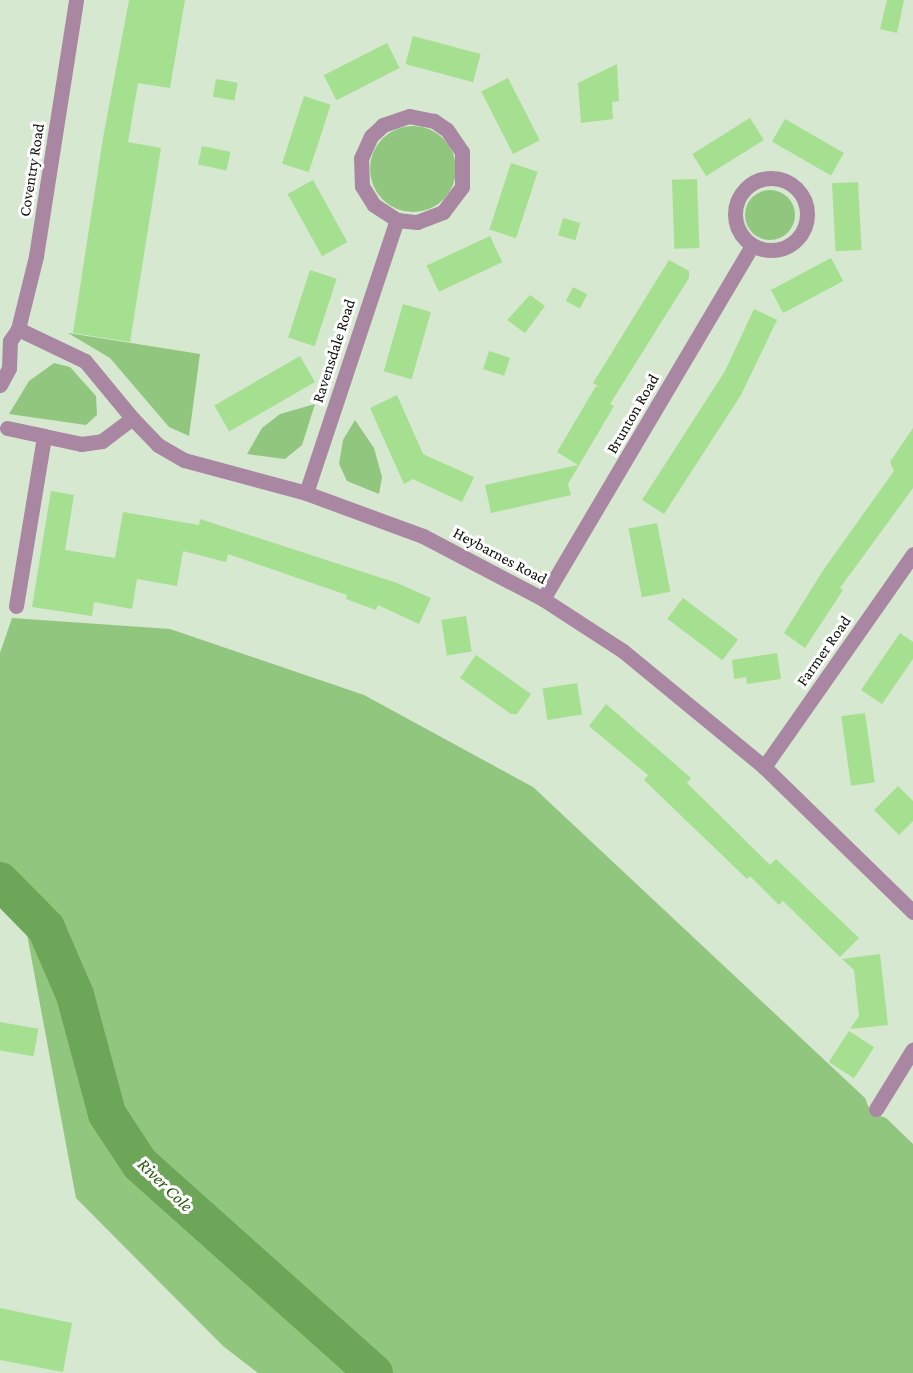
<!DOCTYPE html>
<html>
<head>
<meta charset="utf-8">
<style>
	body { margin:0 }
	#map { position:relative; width:913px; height:1373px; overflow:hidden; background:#d6e8cf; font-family:"Crimson Pro",serif }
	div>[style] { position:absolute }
	.green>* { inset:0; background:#91c67f }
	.round { border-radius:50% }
	.river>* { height:38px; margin:-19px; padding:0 19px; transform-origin:19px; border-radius:19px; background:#6da658 }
	.building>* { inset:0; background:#a4e090; transform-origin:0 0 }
	.minor>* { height:15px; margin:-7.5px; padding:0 7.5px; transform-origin:7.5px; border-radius:7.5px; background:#a987a2 }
	.minor>.ring { margin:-7.5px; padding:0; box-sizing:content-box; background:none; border:15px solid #a987a2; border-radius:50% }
	.tertiary>* { height:15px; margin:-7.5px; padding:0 7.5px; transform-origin:7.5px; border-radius:7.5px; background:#a987a2 }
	span { translate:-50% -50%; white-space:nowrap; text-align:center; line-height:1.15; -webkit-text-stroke:6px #fff; paint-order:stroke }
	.street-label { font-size:16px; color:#0a1008 }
	.water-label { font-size:18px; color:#255b09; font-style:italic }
</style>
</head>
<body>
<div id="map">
	<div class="green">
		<i class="round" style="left:370px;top:126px;width:86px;height:86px"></i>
		<i class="round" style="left:745px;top:190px;width:50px;height:50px"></i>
		<i style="clip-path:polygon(68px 333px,200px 354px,189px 436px,169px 427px,110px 358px)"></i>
		<i style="clip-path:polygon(54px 363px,70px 367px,96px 396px,97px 415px,86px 425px,9px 414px,29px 381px)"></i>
		<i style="clip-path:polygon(315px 404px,302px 445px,285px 459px,247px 454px,262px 428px,280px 414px)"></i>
		<i style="clip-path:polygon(355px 420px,374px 448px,382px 477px,379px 494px,347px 481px,339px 464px,343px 440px)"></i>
		<i style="clip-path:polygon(12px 618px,170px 629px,364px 695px,533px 787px,865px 1098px,871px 1113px,886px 1118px,913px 1144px,913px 1373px,258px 1373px,223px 1346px,76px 1198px,26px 929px,14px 912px,0 903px,0 653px)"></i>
	</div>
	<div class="river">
		<i style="left:0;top:881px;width:66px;rotate:45.6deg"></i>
		<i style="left:46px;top:928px;width:73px;rotate:66.6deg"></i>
		<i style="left:75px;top:995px;width:123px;rotate:74.9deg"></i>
		<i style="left:107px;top:1114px;width:60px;rotate:56.6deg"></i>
		<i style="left:140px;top:1164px;width:314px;rotate:41.8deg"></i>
	</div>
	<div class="building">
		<i style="clip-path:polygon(129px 0,185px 0,170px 88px,138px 83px,128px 142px,161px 148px,130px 342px,73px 333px,103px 138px)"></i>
		<i style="clip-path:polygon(887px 0,904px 0,897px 33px,880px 29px)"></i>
		<i style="left:413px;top:36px;width:70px;height:29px;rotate:15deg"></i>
		<i style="left:387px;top:43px;width:28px;height:71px;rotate:63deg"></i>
		<i style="clip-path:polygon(617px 64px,619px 101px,612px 102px,613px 119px,581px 123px,578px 83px)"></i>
		<i style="left:508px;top:78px;width:70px;height:30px;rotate:63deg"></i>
		<i style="left:216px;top:79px;width:22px;height:18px;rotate:10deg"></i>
		<i style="left:304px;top:96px;width:28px;height:71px;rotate:18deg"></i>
		<i style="left:750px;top:118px;width:26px;height:68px;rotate:58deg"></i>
		<i style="left:785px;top:119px;width:68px;height:26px;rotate:30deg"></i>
		<i style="left:202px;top:146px;width:29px;height:19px;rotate:12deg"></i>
		<i style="left:511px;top:163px;width:28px;height:70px;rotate:18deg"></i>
		<i style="left:697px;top:179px;width:69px;height:25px;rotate:88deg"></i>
		<i style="left:313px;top:180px;width:71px;height:29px;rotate:61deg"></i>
		<i style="left:858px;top:182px;width:68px;height:26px;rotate:87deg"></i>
		<i style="left:563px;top:218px;width:18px;height:18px;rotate:16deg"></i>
		<i style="left:490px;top:236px;width:29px;height:70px;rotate:65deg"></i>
		<i style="left:831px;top:258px;width:26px;height:68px;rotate:62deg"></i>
		<i style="clip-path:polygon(669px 260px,689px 271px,689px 278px,610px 404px,614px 406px,568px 484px,571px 495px,491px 513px,485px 485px,578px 465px,557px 452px,596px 386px,601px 388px,593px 383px)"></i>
		<i style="left:310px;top:270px;width:28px;height:71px;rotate:18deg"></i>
		<i style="left:573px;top:287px;width:16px;height:16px;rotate:27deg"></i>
		<i style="clip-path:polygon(530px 295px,545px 306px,525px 333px,507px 320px)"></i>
		<i style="left:403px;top:304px;width:29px;height:70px;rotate:16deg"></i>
		<i style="clip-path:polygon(754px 309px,777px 320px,741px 395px,664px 514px,642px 500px,725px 371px)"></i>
		<i style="left:489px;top:351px;width:22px;height:19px;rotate:18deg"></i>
		<i style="left:300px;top:356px;width:30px;height:99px;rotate:60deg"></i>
		<i style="clip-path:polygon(397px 395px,423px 454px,474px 477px,462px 502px,413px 479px,404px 484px,370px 408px)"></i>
		<i style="clip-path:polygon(913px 428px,913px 488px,840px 588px,843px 590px,805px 648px,784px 633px,824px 569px,894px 471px,890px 462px)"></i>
		<i style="clip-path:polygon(51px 491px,74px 495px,65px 550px,115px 558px,123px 512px,199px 525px,200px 519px,397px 583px,431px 598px,419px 624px,378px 605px,376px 610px,346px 599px,347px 595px,228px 554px,226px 562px,183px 551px,177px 586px,137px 579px,132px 609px,94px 602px,92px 616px,32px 607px)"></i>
		<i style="left:657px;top:523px;width:70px;height:29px;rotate:79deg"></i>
		<i style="left:683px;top:598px;width:69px;height:26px;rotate:37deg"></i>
		<i style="left:466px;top:616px;width:36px;height:25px;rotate:81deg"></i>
		<i style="clip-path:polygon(900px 633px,913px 642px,913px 659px,882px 704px,861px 690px)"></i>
		<i style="clip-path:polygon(777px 653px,781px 679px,747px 684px,746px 677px,734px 679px,732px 660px)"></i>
		<i style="clip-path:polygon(476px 655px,531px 694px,517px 714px,511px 714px,460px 678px)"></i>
		<i style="left:577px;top:683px;width:32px;height:35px;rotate:81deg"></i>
		<i style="clip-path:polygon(606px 704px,691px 778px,687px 783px,770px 865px,776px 859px,859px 938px,840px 957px,783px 901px,779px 905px,750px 876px,747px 879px,644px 780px,648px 775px,589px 726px)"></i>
		<i style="left:865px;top:713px;width:70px;height:24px;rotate:82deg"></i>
		<i style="clip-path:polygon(898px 786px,913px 801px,913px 821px,899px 835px,874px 810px)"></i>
		<i style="clip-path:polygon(880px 954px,888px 1025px,850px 1029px,859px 1016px,854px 970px,842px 959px)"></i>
		<i style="left:0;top:1022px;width:39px;height:28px;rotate:10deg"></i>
		<i style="left:849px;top:1031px;width:30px;height:37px;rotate:33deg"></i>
		<i style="clip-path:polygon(0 1308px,72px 1323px,63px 1372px,0 1360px)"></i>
	</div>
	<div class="minor">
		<i class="ring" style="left:735px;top:178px;width:57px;height:57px"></i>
		<i style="left:7px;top:428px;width:38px;rotate:12deg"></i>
		<i style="left:306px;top:493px;width:288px;rotate:-71.6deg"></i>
		<i style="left:397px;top:220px;width:20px;rotate:6deg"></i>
		<i style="left:417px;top:222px;width:28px;rotate:-21deg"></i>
		<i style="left:443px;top:212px;width:31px;rotate:-53deg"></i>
		<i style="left:462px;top:187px;width:35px;rotate:-90deg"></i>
		<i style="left:462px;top:152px;width:27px;rotate:-124deg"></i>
		<i style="left:447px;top:130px;width:16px;rotate:-145deg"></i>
		<i style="left:434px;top:121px;width:25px;rotate:-169deg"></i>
		<i style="left:409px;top:116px;width:28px;rotate:161deg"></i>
		<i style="left:383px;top:125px;width:16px;rotate:137deg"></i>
		<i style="left:371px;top:136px;width:24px;rotate:114deg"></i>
		<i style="left:361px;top:158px;width:28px;rotate:88deg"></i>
		<i style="left:362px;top:186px;width:22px;rotate:58deg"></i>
		<i style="left:374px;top:205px;width:27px;rotate:33deg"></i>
		<i style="left:543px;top:599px;width:411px;rotate:-59.4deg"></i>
		<i style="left:16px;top:606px;width:172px;rotate:-80.6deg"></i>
		<i style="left:44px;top:436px;width:38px;rotate:12deg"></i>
		<i style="left:81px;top:444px;width:21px;rotate:-8deg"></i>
		<i style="left:102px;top:441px;width:38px;rotate:-37deg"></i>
		<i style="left:764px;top:767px;width:260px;rotate:-55deg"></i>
		<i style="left:876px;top:1109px;width:70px;rotate:-58.3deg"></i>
	</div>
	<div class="tertiary">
		<i style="left:18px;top:329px;width:74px;rotate:25.5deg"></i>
		<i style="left:85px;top:361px;width:74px;rotate:50.5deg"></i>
		<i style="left:132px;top:418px;width:37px;rotate:46deg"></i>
		<i style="left:158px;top:445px;width:30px;rotate:30deg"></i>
		<i style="left:184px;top:460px;width:126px;rotate:15.1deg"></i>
		<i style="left:306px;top:493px;width:125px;rotate:20.2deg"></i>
		<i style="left:423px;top:536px;width:136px;rotate:27.7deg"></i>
		<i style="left:543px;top:599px;width:95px;rotate:33deg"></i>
		<i style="left:623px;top:651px;width:183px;rotate:39.4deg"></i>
		<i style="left:764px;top:767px;width:208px;rotate:44.2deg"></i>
		<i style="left:0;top:385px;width:19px;rotate:-62deg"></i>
		<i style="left:9px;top:368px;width:27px;rotate:-88deg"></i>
		<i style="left:10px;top:341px;width:14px;rotate:-56deg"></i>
		<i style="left:18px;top:329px;width:75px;rotate:-76.1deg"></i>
		<i style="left:36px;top:256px;width:259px;rotate:-81.1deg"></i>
	</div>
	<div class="street-label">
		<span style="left:32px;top:170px;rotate:-81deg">Coventry Road</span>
		<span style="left:334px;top:351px;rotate:-72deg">Ravensdale Road</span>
		<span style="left:633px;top:414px;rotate:-60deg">Brunton Road</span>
		<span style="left:500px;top:556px;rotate:28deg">Heybarnes Road</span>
		<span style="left:824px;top:651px;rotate:-55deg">Farmer Road</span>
	</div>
	<div class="water-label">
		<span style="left:165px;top:1185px;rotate:44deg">River Cole</span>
	</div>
</div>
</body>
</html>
